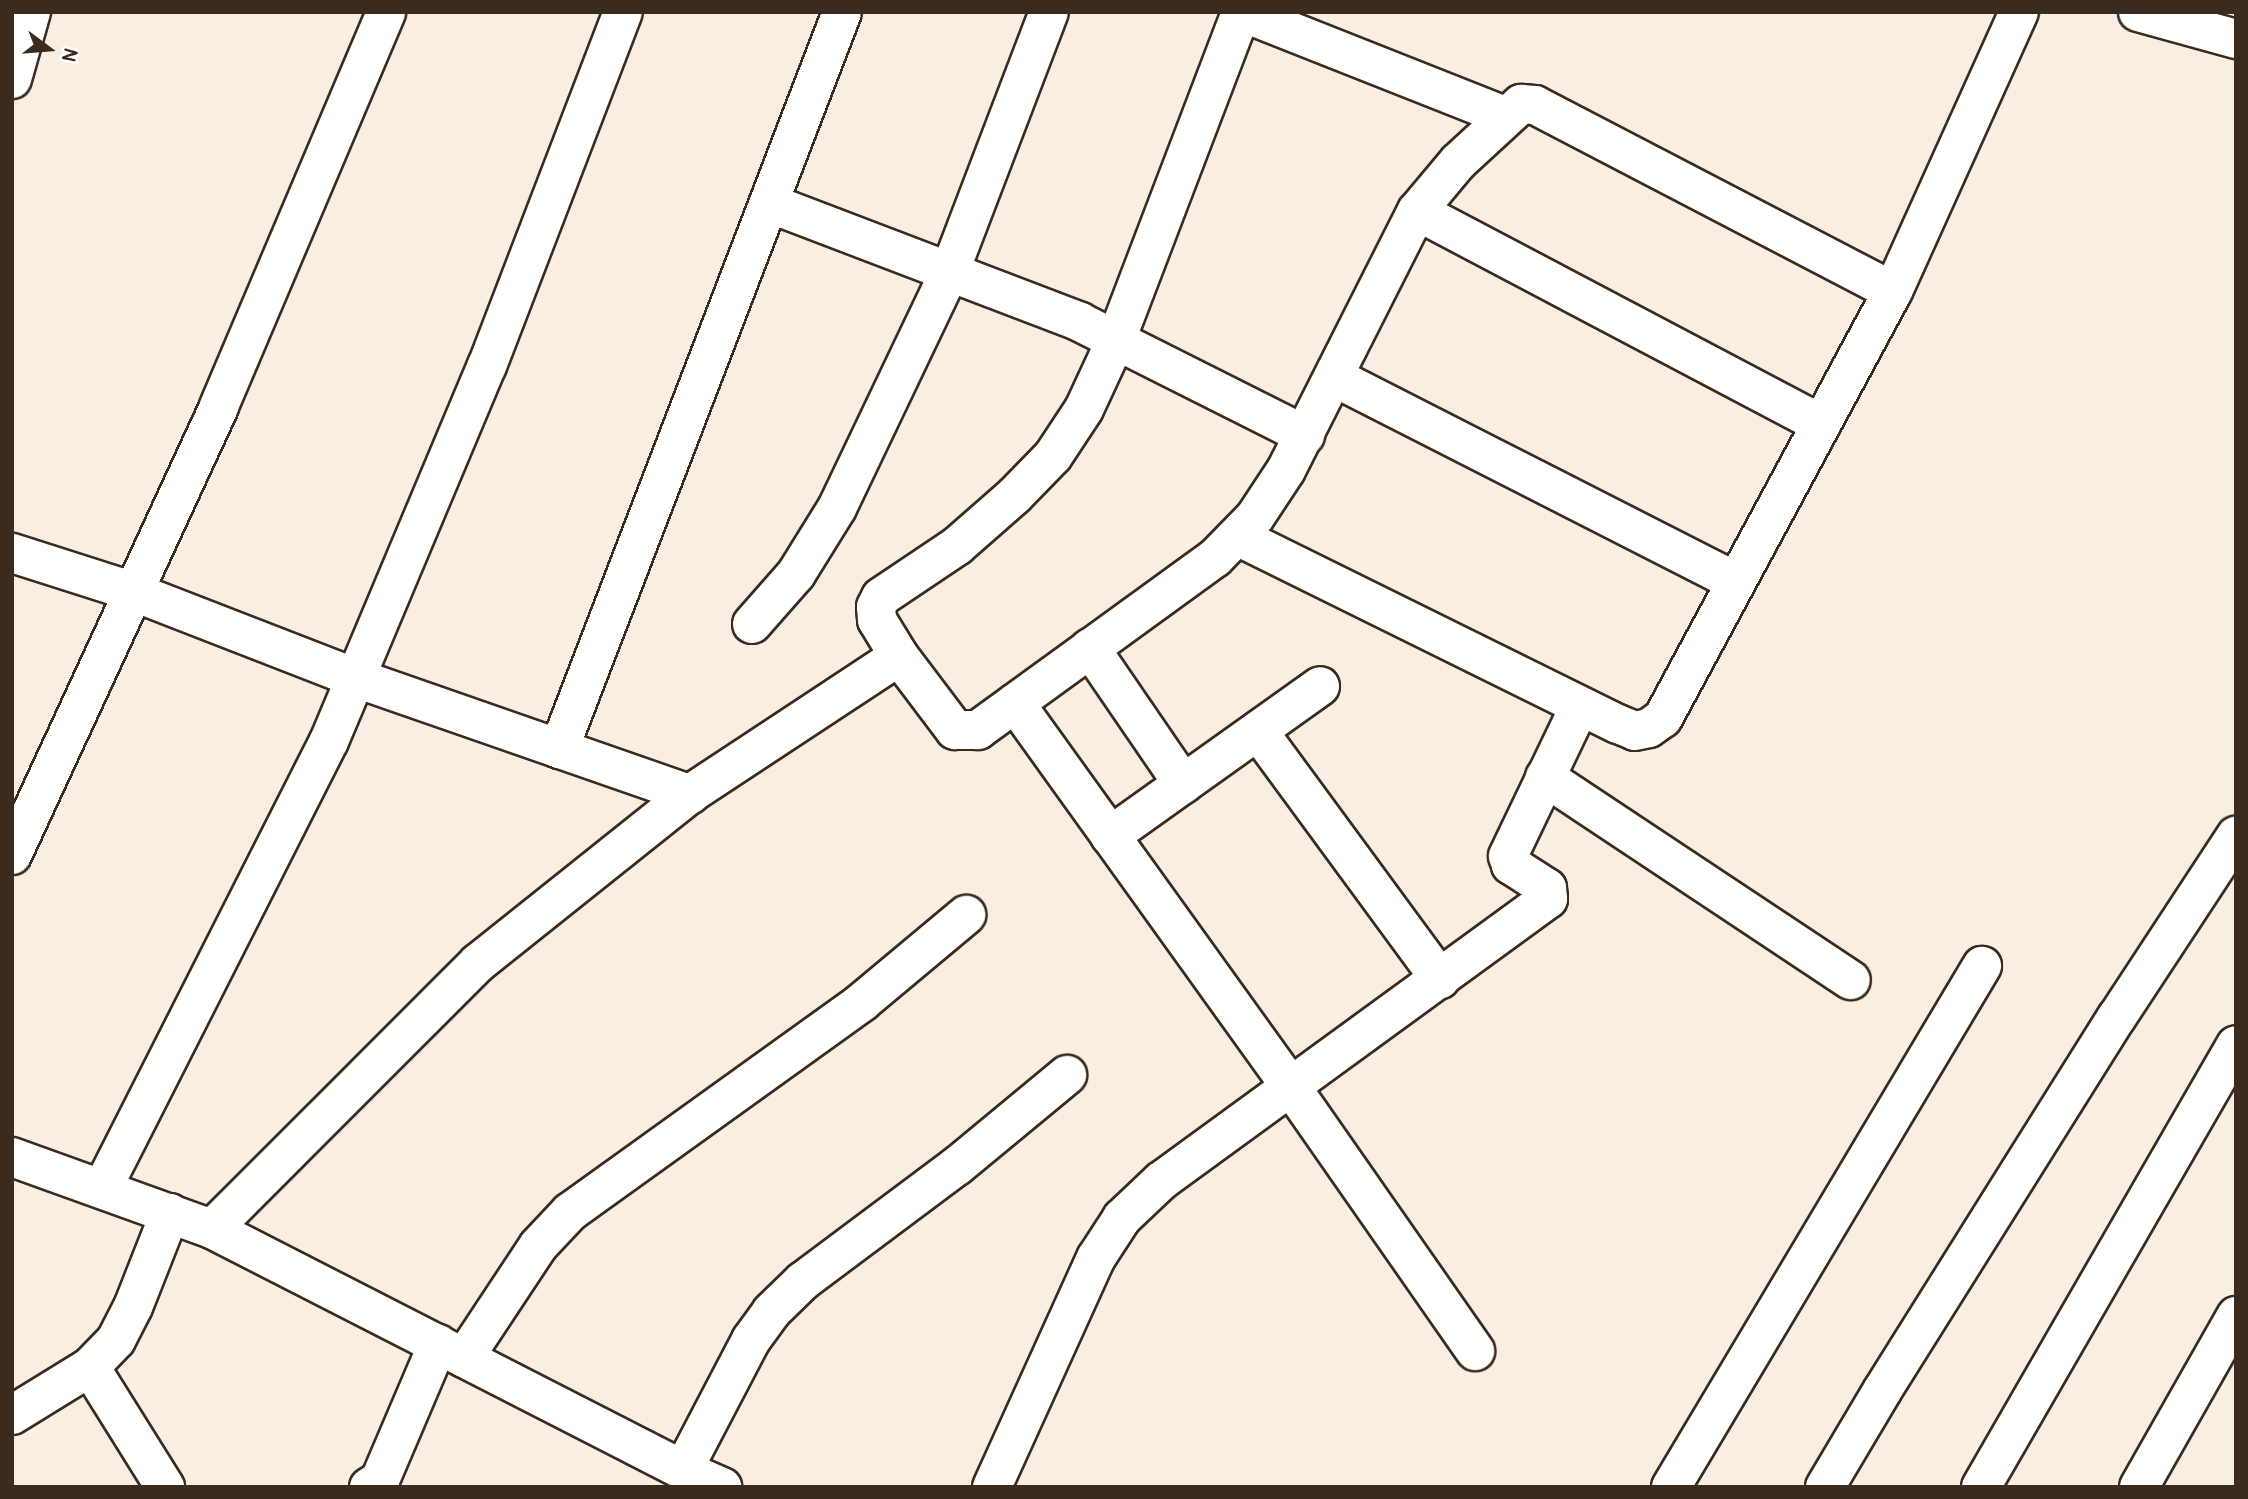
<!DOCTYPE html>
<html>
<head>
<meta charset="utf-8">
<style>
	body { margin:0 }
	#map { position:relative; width:2248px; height:1499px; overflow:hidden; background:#f8eee1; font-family:Pangolin,sans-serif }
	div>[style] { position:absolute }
	.roads { filter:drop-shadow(2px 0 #3b2a1e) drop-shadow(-2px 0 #3b2a1e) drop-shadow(0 2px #3b2a1e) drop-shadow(0 -2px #3b2a1e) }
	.street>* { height:38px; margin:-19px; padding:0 19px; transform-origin:19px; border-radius:19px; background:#fff }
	span { translate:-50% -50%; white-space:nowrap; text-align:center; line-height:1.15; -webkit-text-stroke:5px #fff; paint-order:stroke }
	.frame { position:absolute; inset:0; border:14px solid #3b2a1e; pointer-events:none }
	.north { position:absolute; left:14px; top:14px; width:70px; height:70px; -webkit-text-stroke:5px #fff; paint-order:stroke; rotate:106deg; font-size:19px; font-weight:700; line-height:28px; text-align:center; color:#3b2a1e }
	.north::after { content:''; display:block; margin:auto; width:24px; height:32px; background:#3b2a1e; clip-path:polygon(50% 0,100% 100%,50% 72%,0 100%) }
</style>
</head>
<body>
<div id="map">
	<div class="roads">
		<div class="street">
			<i style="left:1242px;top:12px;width:283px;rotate:21.6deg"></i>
			<i style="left:2138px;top:12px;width:102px;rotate:15.4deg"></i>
			<i style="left:12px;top:79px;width:70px;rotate:-74.2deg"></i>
			<i style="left:769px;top:203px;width:333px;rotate:20.9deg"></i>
			<i style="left:1080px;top:322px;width:252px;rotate:26.7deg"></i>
			<i style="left:1417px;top:211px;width:457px;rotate:27.8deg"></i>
			<i style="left:1334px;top:377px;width:451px;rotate:27deg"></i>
			<i style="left:1237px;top:536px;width:425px;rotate:26.3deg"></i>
			<i style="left:1618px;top:724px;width:18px;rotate:22deg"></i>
			<i style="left:1635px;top:731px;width:14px;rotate:-12deg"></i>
			<i style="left:1649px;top:728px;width:17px;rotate:-36deg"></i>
			<i style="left:1663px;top:718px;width:485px;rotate:-61.7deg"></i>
			<i style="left:1893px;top:291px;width:306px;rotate:-65.7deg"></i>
			<i style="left:12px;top:553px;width:128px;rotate:17.7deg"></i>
			<i style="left:134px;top:592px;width:238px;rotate:21.2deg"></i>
			<i style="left:356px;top:678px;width:354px;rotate:19.2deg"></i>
			<i style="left:752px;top:624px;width:67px;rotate:-48.7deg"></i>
			<i style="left:796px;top:574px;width:78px;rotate:-58.2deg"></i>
			<i style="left:837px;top:508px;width:263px;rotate:-64.5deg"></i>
			<i style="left:950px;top:271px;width:277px;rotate:-69.1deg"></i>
			<i style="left:1090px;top:648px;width:165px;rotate:55.6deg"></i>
			<i style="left:899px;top:656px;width:42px;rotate:-121.4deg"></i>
			<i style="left:877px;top:620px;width:13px;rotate:-94deg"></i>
			<i style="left:876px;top:607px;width:11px;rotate:-63deg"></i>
			<i style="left:881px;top:597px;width:92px;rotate:-33.9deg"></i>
			<i style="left:957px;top:546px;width:77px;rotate:-41.3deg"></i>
			<i style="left:1015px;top:495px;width:54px;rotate:-45.7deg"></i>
			<i style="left:1053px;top:456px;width:56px;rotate:-56.6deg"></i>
			<i style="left:1084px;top:409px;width:76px;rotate:-65.1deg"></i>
			<i style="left:1116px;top:340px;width:351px;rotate:-69.1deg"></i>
			<i style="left:1015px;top:703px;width:473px;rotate:54.3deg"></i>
			<i style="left:1291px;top:1087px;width:322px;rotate:55.1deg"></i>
			<i style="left:1258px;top:731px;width:308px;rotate:53.7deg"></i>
			<i style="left:559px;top:749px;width:789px;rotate:-68.99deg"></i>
			<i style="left:1545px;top:777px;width:367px;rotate:33.6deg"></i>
			<i style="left:1110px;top:836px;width:258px;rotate:-35.5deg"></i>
			<i style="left:12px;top:855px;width:494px;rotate:-65.2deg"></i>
			<i style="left:219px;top:406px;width:428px;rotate:-67deg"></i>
			<i style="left:12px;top:1157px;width:213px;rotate:19.8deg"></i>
			<i style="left:212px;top:1229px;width:529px;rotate:27.1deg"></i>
			<i style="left:683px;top:1470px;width:43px;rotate:23.6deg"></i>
			<i style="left:102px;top:1189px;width:502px;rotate:-63.13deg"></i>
			<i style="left:329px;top:741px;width:407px;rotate:-67.2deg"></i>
			<i style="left:487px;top:366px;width:379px;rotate:-69deg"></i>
			<i style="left:212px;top:1229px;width:376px;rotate:-45deg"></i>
			<i style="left:478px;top:963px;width:271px;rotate:-38.6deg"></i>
			<i style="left:690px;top:794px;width:250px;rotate:-33.4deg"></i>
			<i style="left:899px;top:656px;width:93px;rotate:52.9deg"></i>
			<i style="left:955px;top:730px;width:23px"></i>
			<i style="left:978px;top:730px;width:293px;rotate:-36deg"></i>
			<i style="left:1215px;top:558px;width:57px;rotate:-45.7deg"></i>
			<i style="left:1255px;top:517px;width:56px;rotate:-56.6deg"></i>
			<i style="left:1286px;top:470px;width:290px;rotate:-63.2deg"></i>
			<i style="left:1417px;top:211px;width:64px;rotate:-50.1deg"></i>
			<i style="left:1458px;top:162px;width:86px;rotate:-42.6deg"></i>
			<i style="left:1521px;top:104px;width:14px;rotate:4deg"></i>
			<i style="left:1535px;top:105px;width:403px;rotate:27.5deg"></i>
			<i style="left:464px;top:1358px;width:134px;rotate:-56.5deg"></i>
			<i style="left:538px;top:1246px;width:47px;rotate:-46.7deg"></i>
			<i style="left:570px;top:1212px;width:360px;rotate:-35.7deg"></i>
			<i style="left:862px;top:1002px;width:136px;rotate:-39.9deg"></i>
			<i style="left:90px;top:1367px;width:142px;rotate:58deg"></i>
			<i style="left:12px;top:1415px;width:92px;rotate:-31.6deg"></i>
			<i style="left:90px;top:1367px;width:37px;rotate:-46deg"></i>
			<i style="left:116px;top:1340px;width:37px;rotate:-63deg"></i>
			<i style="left:133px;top:1307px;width:101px;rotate:-68.5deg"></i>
			<i style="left:683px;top:1470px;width:147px;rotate:-62.4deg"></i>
			<i style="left:751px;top:1340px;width:34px;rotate:-54deg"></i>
			<i style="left:771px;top:1312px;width:45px;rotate:-44.1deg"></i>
			<i style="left:803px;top:1281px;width:192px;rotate:-36.8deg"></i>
			<i style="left:957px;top:1166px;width:143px;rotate:-39.6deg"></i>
			<i style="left:369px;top:1487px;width:13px;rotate:-32deg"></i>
			<i style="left:380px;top:1480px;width:148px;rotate:-66.9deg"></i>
			<i style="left:992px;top:1487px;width:252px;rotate:-65.6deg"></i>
			<i style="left:1096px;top:1258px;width:48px;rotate:-57deg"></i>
			<i style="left:1122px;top:1218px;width:54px;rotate:-43.5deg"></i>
			<i style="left:1161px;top:1181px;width:479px;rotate:-36.1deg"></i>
			<i style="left:1548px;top:899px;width:11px;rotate:-95deg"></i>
			<i style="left:1547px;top:888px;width:43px;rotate:-147.4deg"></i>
			<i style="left:1511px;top:865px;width:9px;rotate:-108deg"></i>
			<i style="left:1508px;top:856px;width:166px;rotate:-64.4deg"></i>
			<i style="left:1671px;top:1487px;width:607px;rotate:-59.17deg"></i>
			<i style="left:1825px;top:1487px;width:112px;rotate:-59.3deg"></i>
			<i style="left:1882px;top:1391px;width:442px;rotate:-57.9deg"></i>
			<i style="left:2117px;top:1017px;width:217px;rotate:-56.7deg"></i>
			<i style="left:1981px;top:1487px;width:510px;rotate:-60.02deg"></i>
			<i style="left:2139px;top:1487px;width:197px;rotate:-60.4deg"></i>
		</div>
	</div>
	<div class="frame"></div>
	<div class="north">N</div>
</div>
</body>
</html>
